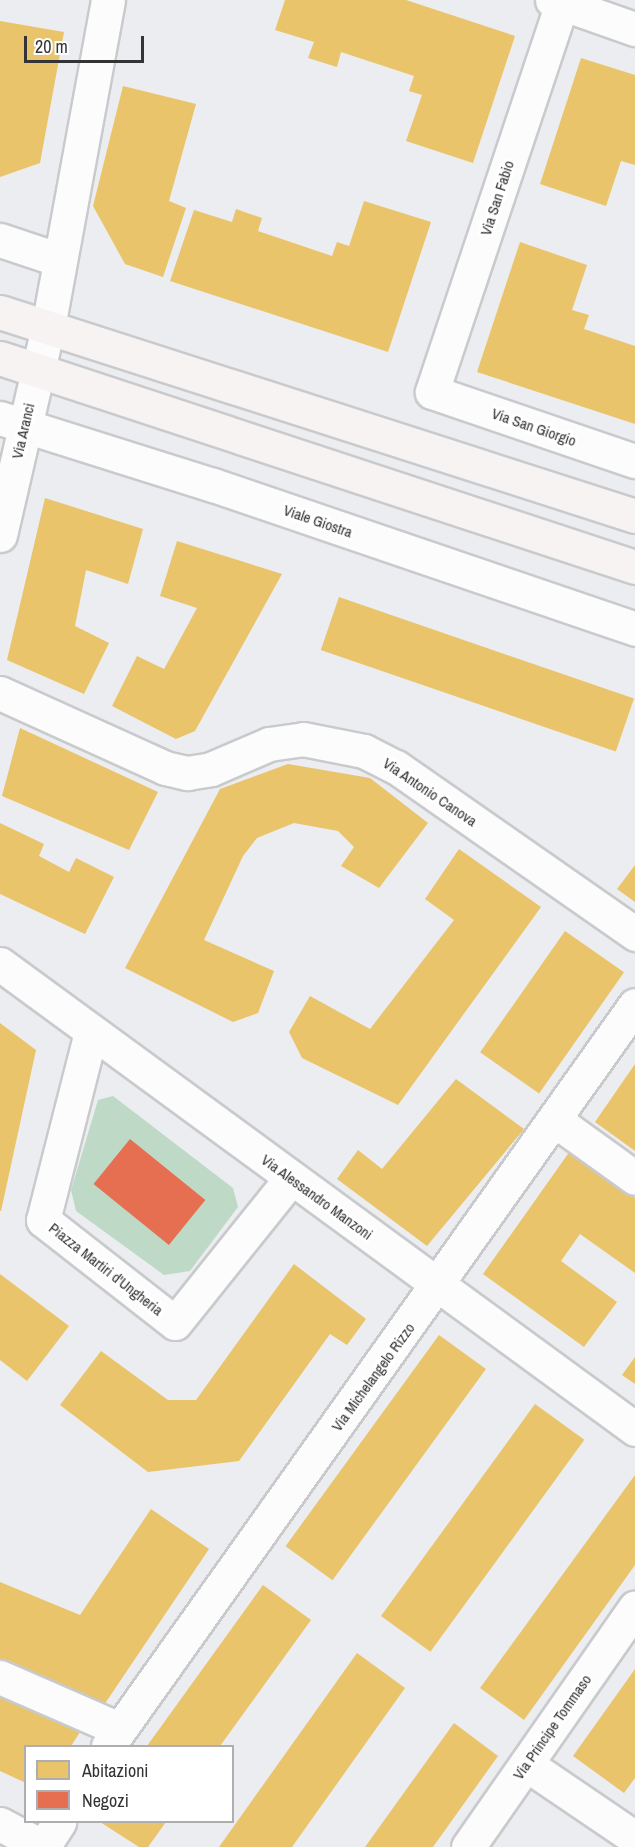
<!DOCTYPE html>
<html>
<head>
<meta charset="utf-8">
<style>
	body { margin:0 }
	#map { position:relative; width:635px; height:1847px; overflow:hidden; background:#ebedf0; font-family:"Archivo Narrow",sans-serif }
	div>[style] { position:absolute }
	.green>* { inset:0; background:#bedac7 }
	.homes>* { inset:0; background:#e9c46a; transform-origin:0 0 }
	.shops>* { inset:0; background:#e76f51; transform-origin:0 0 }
	.roads { filter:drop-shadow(2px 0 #c9cacc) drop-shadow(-2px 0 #c9cacc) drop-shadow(0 2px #c9cacc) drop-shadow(0 -2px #c9cacc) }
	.minor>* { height:33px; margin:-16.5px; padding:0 16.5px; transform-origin:16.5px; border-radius:16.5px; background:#fcfcfd }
	.major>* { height:33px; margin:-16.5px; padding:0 16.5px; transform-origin:16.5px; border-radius:16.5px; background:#f7f3f3 }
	span { translate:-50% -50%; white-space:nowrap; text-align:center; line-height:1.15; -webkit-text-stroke:6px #fff; paint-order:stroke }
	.street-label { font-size:15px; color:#343436 }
	.legend { position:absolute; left:24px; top:1745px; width:210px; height:78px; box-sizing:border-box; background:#fff; border:2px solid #aeaeaf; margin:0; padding:8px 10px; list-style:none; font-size:18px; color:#343436 }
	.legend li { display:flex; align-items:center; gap:12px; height:30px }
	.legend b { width:30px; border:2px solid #aeaeaf }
	.scale { position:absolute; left:24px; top:36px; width:120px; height:27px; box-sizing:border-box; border:3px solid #343436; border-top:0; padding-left:8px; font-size:18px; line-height:21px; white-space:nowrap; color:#343436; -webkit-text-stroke:4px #fff; paint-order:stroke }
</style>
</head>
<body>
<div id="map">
	<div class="green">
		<i style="clip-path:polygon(113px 1096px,233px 1188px,238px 1207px,190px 1271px,164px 1275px,76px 1211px,71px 1190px,98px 1100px)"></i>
	</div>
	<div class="homes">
		<i style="clip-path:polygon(285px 0,406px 0,515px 36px,473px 163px,406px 141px,422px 95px,409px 91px,414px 76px,341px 52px,337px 67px,308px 58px,314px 42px,275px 30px)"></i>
		<i style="clip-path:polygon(0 21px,64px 32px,40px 163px,0 177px)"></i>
		<i style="clip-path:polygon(581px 58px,635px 75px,635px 165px,621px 161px,606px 206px,540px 184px)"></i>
		<i style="clip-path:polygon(123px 86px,196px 104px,169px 201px,186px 208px,163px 277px,125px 264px,93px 206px)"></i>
		<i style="clip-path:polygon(364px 201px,431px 222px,388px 352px,170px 281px,194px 210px,232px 222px,236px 209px,262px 218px,258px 231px,332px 256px,337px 242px,349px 246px)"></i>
		<i style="clip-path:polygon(520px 242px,587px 265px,572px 310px,589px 315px,584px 329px,635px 346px,635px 424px,477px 372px)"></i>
		<i style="clip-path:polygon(45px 498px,143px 529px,128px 584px,86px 570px,75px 626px,109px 643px,84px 694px,7px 660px)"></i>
		<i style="clip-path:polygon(177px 541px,282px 574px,195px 731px,176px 739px,112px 706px,137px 656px,164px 669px,197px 608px,160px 596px)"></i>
		<i style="left:339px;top:597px;width:312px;height:56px;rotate:19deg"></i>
		<i style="clip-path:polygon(20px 728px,158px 792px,129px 850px,2px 796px)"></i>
		<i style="clip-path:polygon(288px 764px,370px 778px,428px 823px,379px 888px,341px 866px,354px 847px,338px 831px,294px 823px,257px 838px,243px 856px,204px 940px,274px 971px,258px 1013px,233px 1022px,125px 968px,220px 789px)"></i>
		<i style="clip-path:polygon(0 823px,44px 844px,39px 856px,69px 872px,76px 858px,114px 877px,85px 934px,0 894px)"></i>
		<i style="clip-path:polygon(459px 849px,541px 907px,398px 1105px,302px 1058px,289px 1032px,310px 996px,370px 1029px,454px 920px,425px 899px)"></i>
		<i style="clip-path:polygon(635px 865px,635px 902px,617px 889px)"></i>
		<i style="left:565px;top:931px;width:72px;height:148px;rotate:35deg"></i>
		<i style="clip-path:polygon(0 1023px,36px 1050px,1px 1211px,0 1211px)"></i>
		<i style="clip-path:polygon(635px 1064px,635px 1151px,595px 1122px)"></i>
		<i style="clip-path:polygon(456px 1079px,524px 1129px,427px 1246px,337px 1179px,358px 1150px,382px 1169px)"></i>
		<i style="clip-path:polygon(570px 1151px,635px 1198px,635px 1273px,580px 1234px,561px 1261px,617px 1302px,584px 1347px,483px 1274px)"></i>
		<i style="clip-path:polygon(294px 1264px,366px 1319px,347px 1345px,330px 1334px,239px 1461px,148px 1472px,60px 1405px,101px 1351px,168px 1400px,196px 1400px)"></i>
		<i style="clip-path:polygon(0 1274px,69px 1326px,27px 1381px,0 1360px)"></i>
		<i style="left:439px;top:1335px;width:58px;height:261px;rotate:36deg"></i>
		<i style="clip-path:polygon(635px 1357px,635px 1384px,622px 1375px)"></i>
		<i style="left:535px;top:1404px;width:61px;height:262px;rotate:36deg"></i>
		<i style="clip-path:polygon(635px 1475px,635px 1565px,524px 1720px,480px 1688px)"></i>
		<i style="clip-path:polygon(151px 1509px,209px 1549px,104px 1705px,0 1659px,0 1582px,80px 1615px)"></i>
		<i style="clip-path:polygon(263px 1585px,311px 1620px,220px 1746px,147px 1746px)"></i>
		<i style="clip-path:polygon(357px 1653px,405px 1688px,292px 1847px,219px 1847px)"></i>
		<i style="clip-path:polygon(635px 1669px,635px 1778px,624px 1793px,573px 1756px)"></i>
		<i style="clip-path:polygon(0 1694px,82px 1729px,71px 1746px,26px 1746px,26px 1783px,0 1771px)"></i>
		<i style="clip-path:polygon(454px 1723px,498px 1756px,433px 1847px,365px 1847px)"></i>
		<i style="clip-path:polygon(100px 1822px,166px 1822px,148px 1847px,139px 1847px)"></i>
	</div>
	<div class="shops">
		<i style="left:130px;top:1139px;width:97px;height:58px;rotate:39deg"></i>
	</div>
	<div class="roads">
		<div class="minor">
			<i style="left:552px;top:0;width:88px;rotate:19.3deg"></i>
			<i style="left:562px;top:3px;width:410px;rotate:108.5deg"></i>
			<i style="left:432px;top:392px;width:214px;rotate:18.8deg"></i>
			<i style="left:0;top:240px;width:63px;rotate:18.4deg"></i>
			<i style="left:0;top:418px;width:223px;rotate:17.5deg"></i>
			<i style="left:213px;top:485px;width:446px;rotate:18.8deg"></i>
			<i style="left:0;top:535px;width:213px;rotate:-77deg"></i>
			<i style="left:48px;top:327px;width:332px;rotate:-79.6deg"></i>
			<i style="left:0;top:693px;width:181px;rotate:24.4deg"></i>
			<i style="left:165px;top:768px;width:23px;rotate:13deg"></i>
			<i style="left:187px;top:773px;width:24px;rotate:-9deg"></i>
			<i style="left:211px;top:769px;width:63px;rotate:-23.3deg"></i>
			<i style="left:269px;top:744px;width:34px;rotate:-8deg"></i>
			<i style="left:303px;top:739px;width:62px;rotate:11.1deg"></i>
			<i style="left:364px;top:751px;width:36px;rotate:27deg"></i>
			<i style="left:396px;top:767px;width:292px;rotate:34.9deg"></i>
			<i style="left:0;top:964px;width:787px;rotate:36.21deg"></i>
			<i style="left:91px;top:1032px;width:194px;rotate:104.3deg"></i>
			<i style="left:43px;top:1220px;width:167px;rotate:38deg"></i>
			<i style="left:175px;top:1323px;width:186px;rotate:-51.3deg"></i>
			<i style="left:556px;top:1121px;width:97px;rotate:35.8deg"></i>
			<i style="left:0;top:1677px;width:130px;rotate:23.6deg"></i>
			<i style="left:108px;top:1746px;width:909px;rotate:-54.58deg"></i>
			<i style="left:526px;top:1764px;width:132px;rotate:34.2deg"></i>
			<i style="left:0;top:1824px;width:49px;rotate:28.1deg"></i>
			<i style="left:43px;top:1847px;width:30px;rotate:-57deg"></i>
			<i style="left:468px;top:1847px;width:292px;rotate:-55.1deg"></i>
		</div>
		<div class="major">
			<i style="left:0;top:312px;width:667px;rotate:17.81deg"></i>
			<i style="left:0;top:358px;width:669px;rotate:18.22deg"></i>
		</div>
	</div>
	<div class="street-label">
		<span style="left:497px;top:198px;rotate:-72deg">Via San Fabio</span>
		<span style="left:534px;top:427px;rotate:19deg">Via San Giorgio</span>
		<span style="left:23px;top:431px;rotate:-77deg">Via Aranci</span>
		<span style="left:318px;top:521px;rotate:19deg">Viale Giostra</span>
		<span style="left:430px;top:792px;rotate:34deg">Via Antonio Canova</span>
		<span style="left:317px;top:1197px;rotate:36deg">Via Alessandro Manzoni</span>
		<span style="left:106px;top:1269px;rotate:38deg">Piazza Martiri d'Ungheria</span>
		<span style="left:373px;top:1377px;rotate:-54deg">Via Michelangelo Rizzo</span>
		<span style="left:552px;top:1727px;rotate:-55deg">Via Principe Tommaso</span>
	</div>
	<ul class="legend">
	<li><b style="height:16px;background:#e9c46a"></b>Abitazioni</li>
	<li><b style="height:16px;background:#e76f51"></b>Negozi</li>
	</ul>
	<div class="scale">20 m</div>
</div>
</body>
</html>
